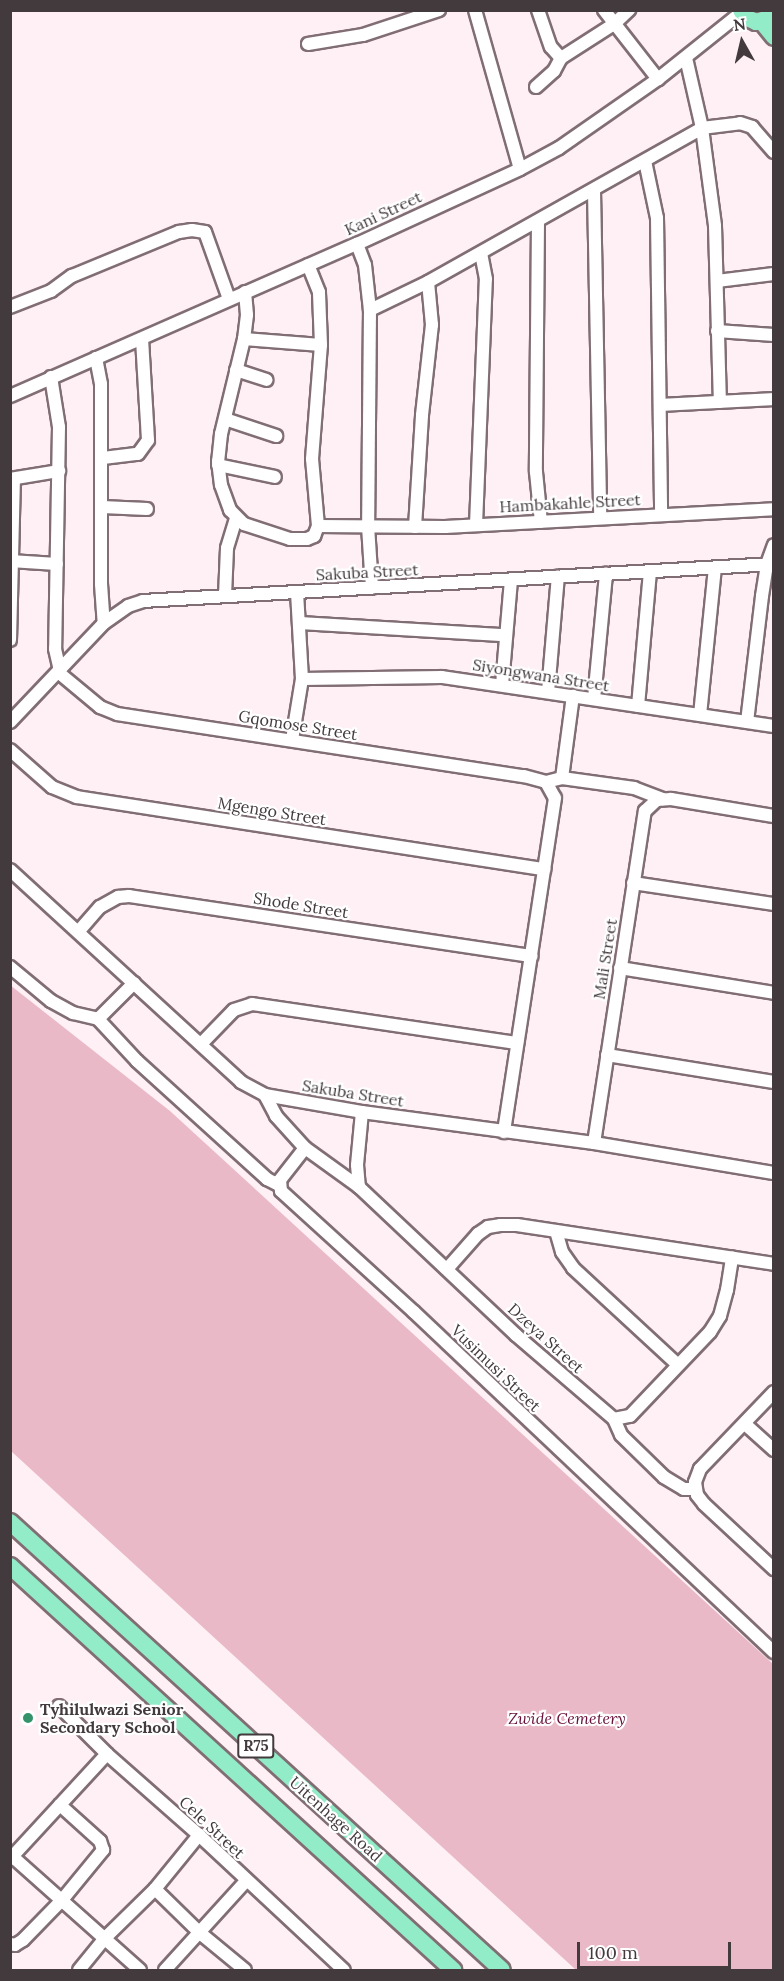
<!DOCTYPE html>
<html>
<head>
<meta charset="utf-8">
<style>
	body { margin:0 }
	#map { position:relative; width:784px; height:1981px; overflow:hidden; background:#fef0f4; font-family:Lora,serif }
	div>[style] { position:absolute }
	.green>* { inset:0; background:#eab9c8 }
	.roads { filter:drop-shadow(2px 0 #816e74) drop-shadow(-2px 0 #816e74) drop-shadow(0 2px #816e74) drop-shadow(0 -2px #816e74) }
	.minor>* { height:12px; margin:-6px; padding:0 6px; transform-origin:6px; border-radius:6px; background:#fff }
	.major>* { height:16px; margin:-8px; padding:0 8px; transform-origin:8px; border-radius:8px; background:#91ecc7 }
	.dots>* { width:16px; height:16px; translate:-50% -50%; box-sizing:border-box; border:3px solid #fff; border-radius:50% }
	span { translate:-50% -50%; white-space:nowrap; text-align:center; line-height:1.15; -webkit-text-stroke:4.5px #fff; paint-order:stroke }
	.shield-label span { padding:2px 4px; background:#fff; border:2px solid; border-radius:4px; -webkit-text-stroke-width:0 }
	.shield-label { font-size:15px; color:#433a3d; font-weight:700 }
	.street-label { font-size:16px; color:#433a3d }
	.poi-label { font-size:16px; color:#433a3d; font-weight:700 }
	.left { translate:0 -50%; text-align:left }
	.park-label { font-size:16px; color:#660e38; font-style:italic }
	.frame { position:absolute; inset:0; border:12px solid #433a3d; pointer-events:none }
	.north { position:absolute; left:712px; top:12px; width:60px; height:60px; -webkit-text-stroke:4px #fff; paint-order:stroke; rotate:352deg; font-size:16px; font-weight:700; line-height:24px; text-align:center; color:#433a3d }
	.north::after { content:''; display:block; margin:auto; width:21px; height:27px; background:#433a3d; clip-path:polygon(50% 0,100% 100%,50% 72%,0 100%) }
	.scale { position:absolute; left:577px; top:1942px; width:154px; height:27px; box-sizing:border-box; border:3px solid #433a3d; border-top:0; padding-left:8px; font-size:18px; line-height:21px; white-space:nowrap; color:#433a3d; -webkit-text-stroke:4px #fff; paint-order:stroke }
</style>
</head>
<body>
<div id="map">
	<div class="green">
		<i style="clip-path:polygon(10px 985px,170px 1111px,773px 1664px,773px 1970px,576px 1970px,11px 1451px)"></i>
	</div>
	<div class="roads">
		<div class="minor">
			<i style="left:475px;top:10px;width:165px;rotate:74.2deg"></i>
			<i style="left:538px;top:10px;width:39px;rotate:71deg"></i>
			<i style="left:551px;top:47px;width:15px;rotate:48deg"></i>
			<i style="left:561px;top:58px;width:63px;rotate:-32.7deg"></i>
			<i style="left:614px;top:24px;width:21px;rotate:-43deg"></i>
			<i style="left:604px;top:10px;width:88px;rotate:52deg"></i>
			<i style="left:308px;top:44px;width:56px;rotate:-9.3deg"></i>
			<i style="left:363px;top:35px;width:80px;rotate:-18.2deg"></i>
			<i style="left:686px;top:58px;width:72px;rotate:77.1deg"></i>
			<i style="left:702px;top:128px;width:99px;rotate:82.4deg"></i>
			<i style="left:715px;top:226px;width:176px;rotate:88.4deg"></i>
			<i style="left:536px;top:87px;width:24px;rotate:-42deg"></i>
			<i style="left:554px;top:71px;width:15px;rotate:-62deg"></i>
			<i style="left:645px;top:161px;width:58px;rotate:78.1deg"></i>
			<i style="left:657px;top:218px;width:296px;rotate:89.2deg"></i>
			<i style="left:594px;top:191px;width:327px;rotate:88.9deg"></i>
			<i style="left:538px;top:221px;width:251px;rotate:90.5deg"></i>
			<i style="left:536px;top:472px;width:50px;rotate:84.3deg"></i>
			<i style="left:357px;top:244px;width:22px;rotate:69deg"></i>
			<i style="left:365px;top:265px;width:45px;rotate:83.7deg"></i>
			<i style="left:370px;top:310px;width:216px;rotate:90.5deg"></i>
			<i style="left:368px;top:526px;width:62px;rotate:86.3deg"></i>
			<i style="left:717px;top:281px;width:57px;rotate:-7deg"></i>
			<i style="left:245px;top:292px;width:23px;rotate:85deg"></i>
			<i style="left:247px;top:315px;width:24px;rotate:97deg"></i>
			<i style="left:244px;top:339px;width:98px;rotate:103.6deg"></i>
			<i style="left:221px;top:434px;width:27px;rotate:96deg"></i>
			<i style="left:218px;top:461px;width:24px;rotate:83deg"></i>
			<i style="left:221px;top:485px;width:27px;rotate:70deg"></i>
			<i style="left:230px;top:510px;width:20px;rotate:45deg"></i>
			<i style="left:244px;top:524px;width:48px;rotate:18.1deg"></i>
			<i style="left:290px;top:539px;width:17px"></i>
			<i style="left:307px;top:539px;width:8px;rotate:-23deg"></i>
			<i style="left:314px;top:536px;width:11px;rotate:-68deg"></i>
			<i style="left:318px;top:526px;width:67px;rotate:-95.1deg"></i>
			<i style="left:312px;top:459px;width:114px;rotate:-85.5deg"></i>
			<i style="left:321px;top:345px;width:53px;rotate:-92.2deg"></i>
			<i style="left:319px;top:292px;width:29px;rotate:-112deg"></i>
			<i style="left:10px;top:307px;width:44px;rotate:-21.3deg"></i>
			<i style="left:51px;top:291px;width:26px;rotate:-36deg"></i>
			<i style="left:72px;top:276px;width:116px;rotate:-22.4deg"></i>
			<i style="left:179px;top:232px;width:13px;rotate:-9deg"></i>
			<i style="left:192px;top:230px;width:13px;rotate:9deg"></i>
			<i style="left:205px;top:232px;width:71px;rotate:70.3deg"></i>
			<i style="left:370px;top:310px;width:64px;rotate:-25.8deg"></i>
			<i style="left:428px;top:282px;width:314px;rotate:-29.3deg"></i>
			<i style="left:702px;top:128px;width:38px;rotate:-7deg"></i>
			<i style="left:740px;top:123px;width:13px;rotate:18deg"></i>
			<i style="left:752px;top:127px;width:33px;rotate:49deg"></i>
			<i style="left:717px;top:331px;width:57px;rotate:4deg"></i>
			<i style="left:244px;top:339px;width:77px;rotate:4.5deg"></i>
			<i style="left:96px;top:358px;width:26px;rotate:79deg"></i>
			<i style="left:101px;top:384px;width:200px;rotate:90deg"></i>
			<i style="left:101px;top:584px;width:39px;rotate:86deg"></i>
			<i style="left:236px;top:370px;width:32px;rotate:18deg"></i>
			<i style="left:51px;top:377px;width:51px;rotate:80.9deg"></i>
			<i style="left:59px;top:427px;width:222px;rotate:91deg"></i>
			<i style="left:55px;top:649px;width:22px;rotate:77deg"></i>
			<i style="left:10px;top:396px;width:379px;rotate:-23.7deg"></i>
			<i style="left:357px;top:244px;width:179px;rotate:-24.7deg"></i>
			<i style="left:520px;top:169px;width:44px;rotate:-28.3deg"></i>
			<i style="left:559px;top:148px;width:121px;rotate:-34.9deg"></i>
			<i style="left:658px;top:79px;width:107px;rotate:-38.6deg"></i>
			<i style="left:661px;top:405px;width:113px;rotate:-3deg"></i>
			<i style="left:225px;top:419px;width:54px;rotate:18.4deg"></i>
			<i style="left:103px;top:458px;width:35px;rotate:-7deg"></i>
			<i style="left:138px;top:454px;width:17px;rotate:-54deg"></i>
			<i style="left:148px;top:440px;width:100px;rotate:-93.4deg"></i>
			<i style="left:218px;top:465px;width:58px;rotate:11.9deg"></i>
			<i style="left:10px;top:479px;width:50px;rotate:-9.3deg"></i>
			<i style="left:102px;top:507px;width:45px;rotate:2.5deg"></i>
			<i style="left:476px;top:525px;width:246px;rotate:-87.7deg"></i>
			<i style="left:486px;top:279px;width:26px;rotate:-101deg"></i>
			<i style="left:318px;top:526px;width:127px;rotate:0.5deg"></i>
			<i style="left:445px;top:527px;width:329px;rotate:-3.1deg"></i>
			<i style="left:415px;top:527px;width:112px;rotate:-86.4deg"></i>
			<i style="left:422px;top:415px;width:91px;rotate:-83.7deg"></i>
			<i style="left:432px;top:325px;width:43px;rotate:-95.3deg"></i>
			<i style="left:10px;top:561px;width:47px;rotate:3.7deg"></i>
			<i style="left:225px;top:596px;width:48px;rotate:-87.6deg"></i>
			<i style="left:227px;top:548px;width:31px;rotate:-73deg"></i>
			<i style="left:300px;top:623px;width:205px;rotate:3.4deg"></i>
			<i style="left:10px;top:640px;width:161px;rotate:-88.6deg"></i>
			<i style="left:58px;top:672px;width:55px;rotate:39.8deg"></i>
			<i style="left:100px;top:707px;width:18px;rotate:22deg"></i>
			<i style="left:117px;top:714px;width:412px;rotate:8.7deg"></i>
			<i style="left:524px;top:776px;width:23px;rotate:15deg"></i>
			<i style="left:546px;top:782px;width:18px;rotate:61deg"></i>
			<i style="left:555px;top:798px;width:338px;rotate:98.7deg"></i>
			<i style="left:302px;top:679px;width:140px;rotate:-0.8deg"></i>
			<i style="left:442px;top:677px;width:336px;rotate:8.4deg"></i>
			<i style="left:502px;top:685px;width:106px;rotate:-85.1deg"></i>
			<i style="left:548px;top:692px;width:116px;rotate:-85.1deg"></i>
			<i style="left:594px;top:699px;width:126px;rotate:-84.5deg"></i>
			<i style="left:638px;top:706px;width:135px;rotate:-84.9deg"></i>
			<i style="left:700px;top:715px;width:148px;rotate:-84.2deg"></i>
			<i style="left:10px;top:722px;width:137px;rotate:-46.5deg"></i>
			<i style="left:104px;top:623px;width:29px;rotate:-35deg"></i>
			<i style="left:128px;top:606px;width:16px;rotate:-18deg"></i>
			<i style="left:143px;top:601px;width:632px;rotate:-3.36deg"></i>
			<i style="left:747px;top:722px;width:127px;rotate:-83.2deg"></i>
			<i style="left:762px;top:596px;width:32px;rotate:-81deg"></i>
			<i style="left:767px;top:564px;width:20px;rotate:-70deg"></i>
			<i style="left:292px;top:740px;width:62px;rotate:-80.7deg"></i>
			<i style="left:302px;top:679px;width:86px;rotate:-93.3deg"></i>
			<i style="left:10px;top:750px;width:56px;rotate:41.4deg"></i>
			<i style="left:52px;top:787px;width:27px;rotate:22deg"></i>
			<i style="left:77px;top:797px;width:473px;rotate:8.8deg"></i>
			<i style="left:562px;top:778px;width:83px;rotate:-82.4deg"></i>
			<i style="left:546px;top:782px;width:16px;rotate:-14deg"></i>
			<i style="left:562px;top:778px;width:73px;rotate:7.9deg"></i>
			<i style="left:634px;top:788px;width:31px;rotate:21deg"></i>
			<i style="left:10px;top:870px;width:314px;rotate:42.5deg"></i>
			<i style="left:241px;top:1082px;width:27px;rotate:28deg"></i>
			<i style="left:265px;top:1095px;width:98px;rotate:9.9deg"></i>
			<i style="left:362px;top:1112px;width:234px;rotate:7.6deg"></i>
			<i style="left:594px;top:1143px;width:182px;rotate:9.5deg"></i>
			<i style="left:633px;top:883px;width:143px;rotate:8.5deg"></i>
			<i style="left:78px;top:932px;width:33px;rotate:-49deg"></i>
			<i style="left:100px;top:907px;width:21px;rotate:-29deg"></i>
			<i style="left:118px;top:897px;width:11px;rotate:-5deg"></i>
			<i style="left:129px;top:896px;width:407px;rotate:8.5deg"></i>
			<i style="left:10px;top:967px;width:53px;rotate:39.7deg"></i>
			<i style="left:51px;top:1001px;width:25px;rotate:29deg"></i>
			<i style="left:73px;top:1013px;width:26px;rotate:13deg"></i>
			<i style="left:98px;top:1019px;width:57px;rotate:47.1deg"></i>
			<i style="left:137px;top:1061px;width:176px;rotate:42.2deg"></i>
			<i style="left:267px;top:1179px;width:13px;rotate:27deg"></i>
			<i style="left:620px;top:968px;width:156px;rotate:9.2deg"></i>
			<i style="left:98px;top:1019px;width:51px;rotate:-45deg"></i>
			<i style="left:201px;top:1044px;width:47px;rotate:-45.9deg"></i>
			<i style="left:234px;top:1010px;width:19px;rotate:-18deg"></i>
			<i style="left:252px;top:1004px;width:268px;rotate:8.4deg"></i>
			<i style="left:607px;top:1055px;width:169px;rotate:9.2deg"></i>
			<i style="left:265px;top:1095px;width:24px;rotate:62deg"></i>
			<i style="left:276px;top:1116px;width:43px;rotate:47.8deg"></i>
			<i style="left:305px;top:1148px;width:41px;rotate:128deg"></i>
			<i style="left:280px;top:1180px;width:11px;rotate:85deg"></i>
			<i style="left:281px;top:1191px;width:180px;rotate:42.3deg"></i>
			<i style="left:414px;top:1312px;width:495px;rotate:43.4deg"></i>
			<i style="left:362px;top:1112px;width:53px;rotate:95.4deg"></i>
			<i style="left:357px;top:1165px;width:22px;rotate:85deg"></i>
			<i style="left:359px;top:1187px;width:216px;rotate:43.3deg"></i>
			<i style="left:516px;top:1335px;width:129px;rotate:40.6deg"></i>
			<i style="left:614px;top:1419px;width:16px;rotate:-11deg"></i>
			<i style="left:630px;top:1416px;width:116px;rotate:-46.4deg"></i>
			<i style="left:710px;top:1332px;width:19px;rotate:-58deg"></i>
			<i style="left:720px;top:1316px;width:27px;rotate:-75deg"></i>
			<i style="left:727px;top:1290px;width:33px;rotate:-81deg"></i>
			<i style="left:594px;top:1143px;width:336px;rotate:-81.3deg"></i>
			<i style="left:645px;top:811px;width:16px;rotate:-43deg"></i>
			<i style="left:657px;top:800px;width:14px;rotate:-4deg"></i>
			<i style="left:671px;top:799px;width:104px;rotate:9.4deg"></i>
			<i style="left:305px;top:1148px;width:67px;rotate:35.8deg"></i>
			<i style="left:556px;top:1231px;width:22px;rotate:74deg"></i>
			<i style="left:562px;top:1252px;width:19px;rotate:55deg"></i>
			<i style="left:573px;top:1268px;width:142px;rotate:42.7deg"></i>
			<i style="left:447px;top:1269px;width:47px;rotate:-48.5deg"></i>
			<i style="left:478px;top:1234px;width:12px;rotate:-35deg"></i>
			<i style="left:488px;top:1227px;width:12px;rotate:-9deg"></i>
			<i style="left:500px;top:1225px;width:17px"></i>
			<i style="left:517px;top:1225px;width:260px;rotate:8.6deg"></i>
			<i style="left:774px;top:1392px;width:107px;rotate:133.9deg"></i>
			<i style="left:700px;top:1469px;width:14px;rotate:111deg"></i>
			<i style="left:695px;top:1482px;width:13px;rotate:81deg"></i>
			<i style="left:697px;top:1495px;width:11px;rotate:52deg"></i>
			<i style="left:704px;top:1504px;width:96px;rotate:42.9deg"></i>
			<i style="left:614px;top:1419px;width:17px;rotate:66deg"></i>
			<i style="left:621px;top:1435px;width:60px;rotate:44.3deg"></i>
			<i style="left:664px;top:1477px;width:23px;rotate:31deg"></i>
			<i style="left:684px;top:1489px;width:11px"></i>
			<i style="left:745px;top:1424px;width:39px;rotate:42deg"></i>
			<i style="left:59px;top:1706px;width:68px;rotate:45deg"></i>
			<i style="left:107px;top:1754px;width:123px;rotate:41.4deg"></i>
			<i style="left:199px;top:1835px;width:198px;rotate:43deg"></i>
			<i style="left:13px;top:1857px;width:170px;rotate:41.7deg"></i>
			<i style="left:10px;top:1859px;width:143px;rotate:-47.3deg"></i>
			<i style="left:155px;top:1889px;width:63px;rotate:44.4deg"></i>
			<i style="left:200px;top:1933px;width:58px;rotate:39.4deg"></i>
			<i style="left:10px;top:1944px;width:5px;rotate:11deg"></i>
			<i style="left:15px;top:1945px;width:9px;rotate:-32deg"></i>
			<i style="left:23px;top:1940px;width:56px;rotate:-45.7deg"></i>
			<i style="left:62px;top:1900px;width:65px;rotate:-50.6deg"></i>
			<i style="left:103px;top:1850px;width:9px;rotate:-108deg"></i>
			<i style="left:100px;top:1841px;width:54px;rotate:-138deg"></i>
			<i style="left:79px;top:1970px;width:41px;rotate:-50.9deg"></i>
			<i style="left:105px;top:1938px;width:70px;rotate:-44.4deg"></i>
			<i style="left:155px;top:1889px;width:70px;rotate:-50.8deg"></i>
			<i style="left:165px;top:1970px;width:120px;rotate:-47.7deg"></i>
		</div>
		<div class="major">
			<i style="left:741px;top:10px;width:8px;rotate:60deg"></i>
			<i style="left:745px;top:17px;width:12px;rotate:24deg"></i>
			<i style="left:756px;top:22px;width:19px;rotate:-18deg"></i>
			<i style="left:762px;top:22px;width:19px;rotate:51deg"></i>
			<i style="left:10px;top:1522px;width:665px;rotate:42.32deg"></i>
			<i style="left:10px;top:1566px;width:600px;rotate:42.36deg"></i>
		</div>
	</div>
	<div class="dots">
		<i style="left:28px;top:1718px;background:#35936b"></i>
	</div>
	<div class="shield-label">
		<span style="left:256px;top:1746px">R75</span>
	</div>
	<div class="street-label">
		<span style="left:383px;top:213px;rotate:-25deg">Kani Street</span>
		<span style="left:570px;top:503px;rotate:-3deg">Hambakahle Street</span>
		<span style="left:367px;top:572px;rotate:-3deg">Sakuba Street</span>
		<span style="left:541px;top:675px;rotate:9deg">Siyongwana Street</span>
		<span style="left:298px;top:725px;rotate:9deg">Gqomose Street</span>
		<span style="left:272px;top:811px;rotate:9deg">Mgengo Street</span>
		<span style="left:301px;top:905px;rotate:9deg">Shode Street</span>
		<span style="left:605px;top:959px;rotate:-81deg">Mali Street</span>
		<span style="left:353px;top:1093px;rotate:9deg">Sakuba Street</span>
		<span style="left:546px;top:1338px;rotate:42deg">Dzeya Street</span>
		<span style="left:496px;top:1368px;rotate:44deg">Vusimusi Street</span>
		<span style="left:336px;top:1819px;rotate:42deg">Uitenhage Road</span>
		<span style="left:212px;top:1827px;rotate:43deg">Cele Street</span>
	</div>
	<div class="poi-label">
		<span class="left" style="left:40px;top:1718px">Tyhilulwazi Senior<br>Secondary School</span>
	</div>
	<div class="park-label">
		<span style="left:567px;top:1718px">Zwide Cemetery</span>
	</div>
	<div class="frame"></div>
	<div class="north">N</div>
	<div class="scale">100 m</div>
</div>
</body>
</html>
